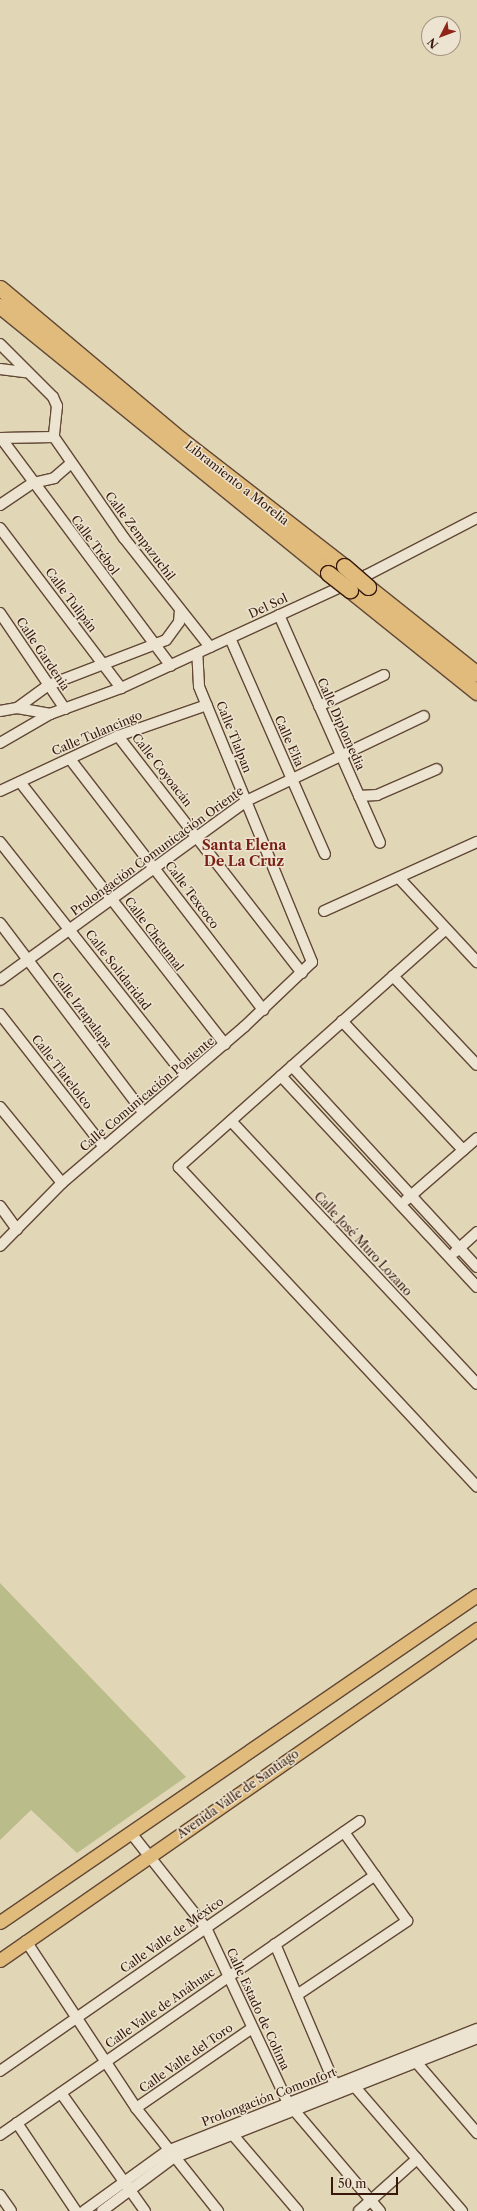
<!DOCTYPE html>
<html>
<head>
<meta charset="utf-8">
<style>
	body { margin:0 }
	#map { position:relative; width:477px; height:2211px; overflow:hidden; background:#e1d6b6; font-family:"Libre Caslon Text",serif }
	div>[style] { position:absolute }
	.green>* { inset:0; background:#babc89 }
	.roads { filter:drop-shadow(1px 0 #624836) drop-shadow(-1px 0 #624836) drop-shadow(0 1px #624836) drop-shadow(0 -1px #624836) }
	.minor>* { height:10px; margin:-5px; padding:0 5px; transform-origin:5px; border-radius:5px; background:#ece4d0 }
	.major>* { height:13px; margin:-6.5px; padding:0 6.5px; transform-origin:6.5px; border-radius:6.5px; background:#e0bb7b }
	.highway>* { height:15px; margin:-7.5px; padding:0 7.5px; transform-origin:7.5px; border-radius:7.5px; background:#e0bb7b }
	.bridges { filter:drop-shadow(1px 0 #37180b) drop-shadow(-1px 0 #37180b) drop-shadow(0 1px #37180b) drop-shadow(0 -1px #37180b) }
	.highway-bridge>* { height:15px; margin:-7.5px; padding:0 7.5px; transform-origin:7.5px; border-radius:7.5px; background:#e0bb7b }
	span { translate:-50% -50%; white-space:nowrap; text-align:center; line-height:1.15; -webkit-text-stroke:3px #ece4d0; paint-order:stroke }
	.street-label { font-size:12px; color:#37180b }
	.quarter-label { font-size:14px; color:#7a1f14; font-weight:700 }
	.north { position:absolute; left:421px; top:16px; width:40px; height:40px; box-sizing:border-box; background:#ece4d0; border:1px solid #a49281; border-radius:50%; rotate:228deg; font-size:11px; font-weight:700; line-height:16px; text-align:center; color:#37180b }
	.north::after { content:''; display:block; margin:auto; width:14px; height:18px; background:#8f2418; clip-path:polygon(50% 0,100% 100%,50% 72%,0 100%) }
	.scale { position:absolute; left:331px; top:2177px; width:67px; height:18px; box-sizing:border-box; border:2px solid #37180b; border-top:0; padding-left:5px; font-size:12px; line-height:14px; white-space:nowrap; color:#37180b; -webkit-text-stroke:3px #ece4d0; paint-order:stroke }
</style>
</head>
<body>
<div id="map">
	<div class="green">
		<i style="clip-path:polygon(0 1583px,186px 1777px,77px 1853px,31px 1810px,0 1840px)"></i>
	</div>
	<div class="roads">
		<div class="minor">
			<i style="left:0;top:344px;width:75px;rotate:45deg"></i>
			<i style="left:53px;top:397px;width:10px;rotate:66deg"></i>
			<i style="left:57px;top:406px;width:31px;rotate:96deg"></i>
			<i style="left:0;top:369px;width:26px;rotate:7deg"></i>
			<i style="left:54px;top:437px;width:123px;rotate:55.3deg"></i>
			<i style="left:124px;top:538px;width:139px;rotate:51.7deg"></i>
			<i style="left:0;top:438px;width:54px;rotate:-1.1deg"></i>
			<i style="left:1px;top:438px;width:284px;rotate:53.3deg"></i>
			<i style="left:0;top:505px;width:40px;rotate:-34deg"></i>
			<i style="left:33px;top:483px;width:22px;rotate:-13deg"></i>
			<i style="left:54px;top:478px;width:23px;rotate:-41deg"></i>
			<i style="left:0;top:528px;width:201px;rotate:52.9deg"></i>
			<i style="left:0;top:613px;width:116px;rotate:55.9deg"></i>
			<i style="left:279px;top:615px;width:249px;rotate:66.1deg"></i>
			<i style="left:230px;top:638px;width:236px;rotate:66.3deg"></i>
			<i style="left:319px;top:706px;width:72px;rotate:-25.5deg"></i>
			<i style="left:17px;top:708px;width:39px;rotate:-36deg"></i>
			<i style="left:49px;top:685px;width:125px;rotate:-21deg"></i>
			<i style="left:166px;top:640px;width:22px;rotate:-54deg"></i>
			<i style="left:179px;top:622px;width:11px;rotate:-85deg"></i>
			<i style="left:0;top:711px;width:17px;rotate:-10deg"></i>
			<i style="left:17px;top:708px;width:34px;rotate:10deg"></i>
			<i style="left:118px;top:736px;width:300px;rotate:52.2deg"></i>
			<i style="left:0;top:743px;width:58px;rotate:-30.1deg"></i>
			<i style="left:50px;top:714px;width:76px;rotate:-20.1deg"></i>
			<i style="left:121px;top:688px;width:271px;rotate:-24.7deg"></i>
			<i style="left:367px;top:575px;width:124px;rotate:-27.4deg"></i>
			<i style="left:70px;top:759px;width:317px;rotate:52.4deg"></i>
			<i style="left:20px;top:782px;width:333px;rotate:52deg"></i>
			<i style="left:0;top:791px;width:130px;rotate:-25deg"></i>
			<i style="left:118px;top:736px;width:94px;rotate:-19.2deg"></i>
			<i style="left:359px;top:796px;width:18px;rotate:-3deg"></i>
			<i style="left:377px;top:795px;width:65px;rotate:-23.4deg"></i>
			<i style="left:0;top:842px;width:298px;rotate:51.7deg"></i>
			<i style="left:399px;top:878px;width:115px;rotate:47.1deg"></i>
			<i style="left:324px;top:911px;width:168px;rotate:-24.3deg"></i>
			<i style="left:0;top:923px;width:237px;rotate:52.9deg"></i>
			<i style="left:446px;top:929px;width:358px;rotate:138.3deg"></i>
			<i style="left:179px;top:1167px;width:437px;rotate:47deg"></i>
			<i style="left:393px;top:976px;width:122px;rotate:46.7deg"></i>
			<i style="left:0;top:980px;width:304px;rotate:-36deg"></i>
			<i style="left:246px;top:801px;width:197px;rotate:-25.5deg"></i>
			<i style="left:0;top:1014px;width:169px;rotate:52deg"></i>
			<i style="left:342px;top:1021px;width:177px;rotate:46.8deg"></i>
			<i style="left:292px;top:1066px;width:273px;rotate:47.4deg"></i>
			<i style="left:281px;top:1076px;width:288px;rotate:47.1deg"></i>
			<i style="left:0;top:1107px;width:98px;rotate:50.8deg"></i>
			<i style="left:231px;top:1121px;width:360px;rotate:46.9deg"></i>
			<i style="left:406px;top:1200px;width:94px;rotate:-41.1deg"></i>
			<i style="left:0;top:1206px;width:29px;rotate:54deg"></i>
			<i style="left:0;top:1246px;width:88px;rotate:-45.5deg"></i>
			<i style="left:62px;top:1183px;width:240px;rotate:-40.6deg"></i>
			<i style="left:244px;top:1027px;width:94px;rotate:-43.7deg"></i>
			<i style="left:312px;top:962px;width:298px;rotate:-112.3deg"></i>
			<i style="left:199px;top:686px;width:33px;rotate:-93deg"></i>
			<i style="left:455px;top:1252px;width:30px;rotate:-42deg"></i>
			<i style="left:131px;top:1833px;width:121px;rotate:51.7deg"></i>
			<i style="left:206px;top:1928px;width:193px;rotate:64.9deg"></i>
			<i style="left:288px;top:2103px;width:142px;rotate:49.6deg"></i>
			<i style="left:26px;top:1941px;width:200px;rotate:56.6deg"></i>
			<i style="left:136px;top:2108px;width:132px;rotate:51.5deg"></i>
			<i style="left:275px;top:1944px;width:153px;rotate:66.9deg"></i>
			<i style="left:297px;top:1995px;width:133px;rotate:-33.9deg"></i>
			<i style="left:407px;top:1921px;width:109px;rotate:-125.3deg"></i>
			<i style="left:416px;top:2062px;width:94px;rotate:49.3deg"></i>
			<i style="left:0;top:2071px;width:438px;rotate:-34.8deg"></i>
			<i style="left:355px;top:2087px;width:164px;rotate:49.2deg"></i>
			<i style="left:61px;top:2093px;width:145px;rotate:54.6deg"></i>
			<i style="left:136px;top:2108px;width:140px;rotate:-34.5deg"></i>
			<i style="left:17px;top:2123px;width:106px;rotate:56.2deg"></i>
			<i style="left:0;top:2135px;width:456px;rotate:-34.7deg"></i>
			<i style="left:233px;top:2135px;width:100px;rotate:49.5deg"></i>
			<i style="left:0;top:2195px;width:19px;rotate:55deg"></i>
			<i style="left:84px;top:2211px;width:102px;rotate:-35.9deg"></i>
			<i style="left:167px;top:2151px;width:333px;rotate:-21.5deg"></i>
			<i style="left:102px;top:2211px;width:89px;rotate:-36.7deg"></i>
			<i style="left:173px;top:2158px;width:327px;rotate:-21.5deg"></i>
			<i style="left:359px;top:2211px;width:78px;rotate:-41.9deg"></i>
		</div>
		<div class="major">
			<i style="left:0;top:1922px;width:578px;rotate:-34.43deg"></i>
			<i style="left:0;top:1960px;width:581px;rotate:-34.76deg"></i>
		</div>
		<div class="highway">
			<i style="left:0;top:288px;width:235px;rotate:40deg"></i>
			<i style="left:180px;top:439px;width:207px;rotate:37.8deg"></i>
			<i style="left:0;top:306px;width:423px;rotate:39.1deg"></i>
			<i style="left:368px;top:587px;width:139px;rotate:38.6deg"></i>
			<i style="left:350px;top:590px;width:163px;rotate:38.8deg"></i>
		</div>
	</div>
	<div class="bridges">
		<div class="highway-bridge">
			<i style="left:344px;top:566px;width:32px;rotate:41deg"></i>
			<i style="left:328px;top:573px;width:28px;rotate:38deg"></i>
		</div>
	</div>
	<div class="street-label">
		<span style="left:237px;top:483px;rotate:38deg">Libramiento a Morelia</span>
		<span style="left:140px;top:536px;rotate:53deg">Calle Zempazuchil</span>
		<span style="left:95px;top:545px;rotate:53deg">Calle Trébol</span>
		<span style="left:71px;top:600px;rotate:53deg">Calle Tulipán</span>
		<span style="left:268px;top:606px;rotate:-25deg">Del Sol</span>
		<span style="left:43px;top:654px;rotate:56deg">Calle Gardenia</span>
		<span style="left:341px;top:724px;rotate:66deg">Calle Diplomedia</span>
		<span style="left:97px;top:733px;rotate:-23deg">Calle Tulancingo</span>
		<span style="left:234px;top:737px;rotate:68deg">Calle Tlalpan</span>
		<span style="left:289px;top:741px;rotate:66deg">Calle Elia</span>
		<span style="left:162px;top:770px;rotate:52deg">Calle Coyoacán</span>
		<span style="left:157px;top:851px;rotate:-36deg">Prolongación Comunicación Oriente</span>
		<span style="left:192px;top:895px;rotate:53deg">Calle Texcoco</span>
		<span style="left:154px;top:934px;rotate:53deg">Calle Chetumal</span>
		<span style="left:118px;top:970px;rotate:52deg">Calle Solidaridad</span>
		<span style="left:82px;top:1010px;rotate:53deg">Calle Iztapalapa</span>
		<span style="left:62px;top:1072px;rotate:52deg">Calle Tlatelolco</span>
		<span style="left:147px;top:1094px;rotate:-40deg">Calle Comunicación Poniente</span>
		<span style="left:363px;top:1244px;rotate:47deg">Calle José Muro Lozano</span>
		<span style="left:238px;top:1794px;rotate:-35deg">Avenida Valle de Santiago</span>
		<span style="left:172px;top:1935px;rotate:-35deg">Calle Valle de México</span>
		<span style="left:160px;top:2008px;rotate:-35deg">Calle Valle de Anáhuac</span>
		<span style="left:258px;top:2009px;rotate:65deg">Calle Estado de Colima</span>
		<span style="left:186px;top:2058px;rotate:-35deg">Calle Valle del Toro</span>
		<span style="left:269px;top:2097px;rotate:-21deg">Prolongación Comonfort</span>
	</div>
	<div class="quarter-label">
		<span style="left:244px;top:853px">Santa Elena<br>De La Cruz</span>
	</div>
	<div class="north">N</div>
	<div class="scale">50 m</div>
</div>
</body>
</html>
